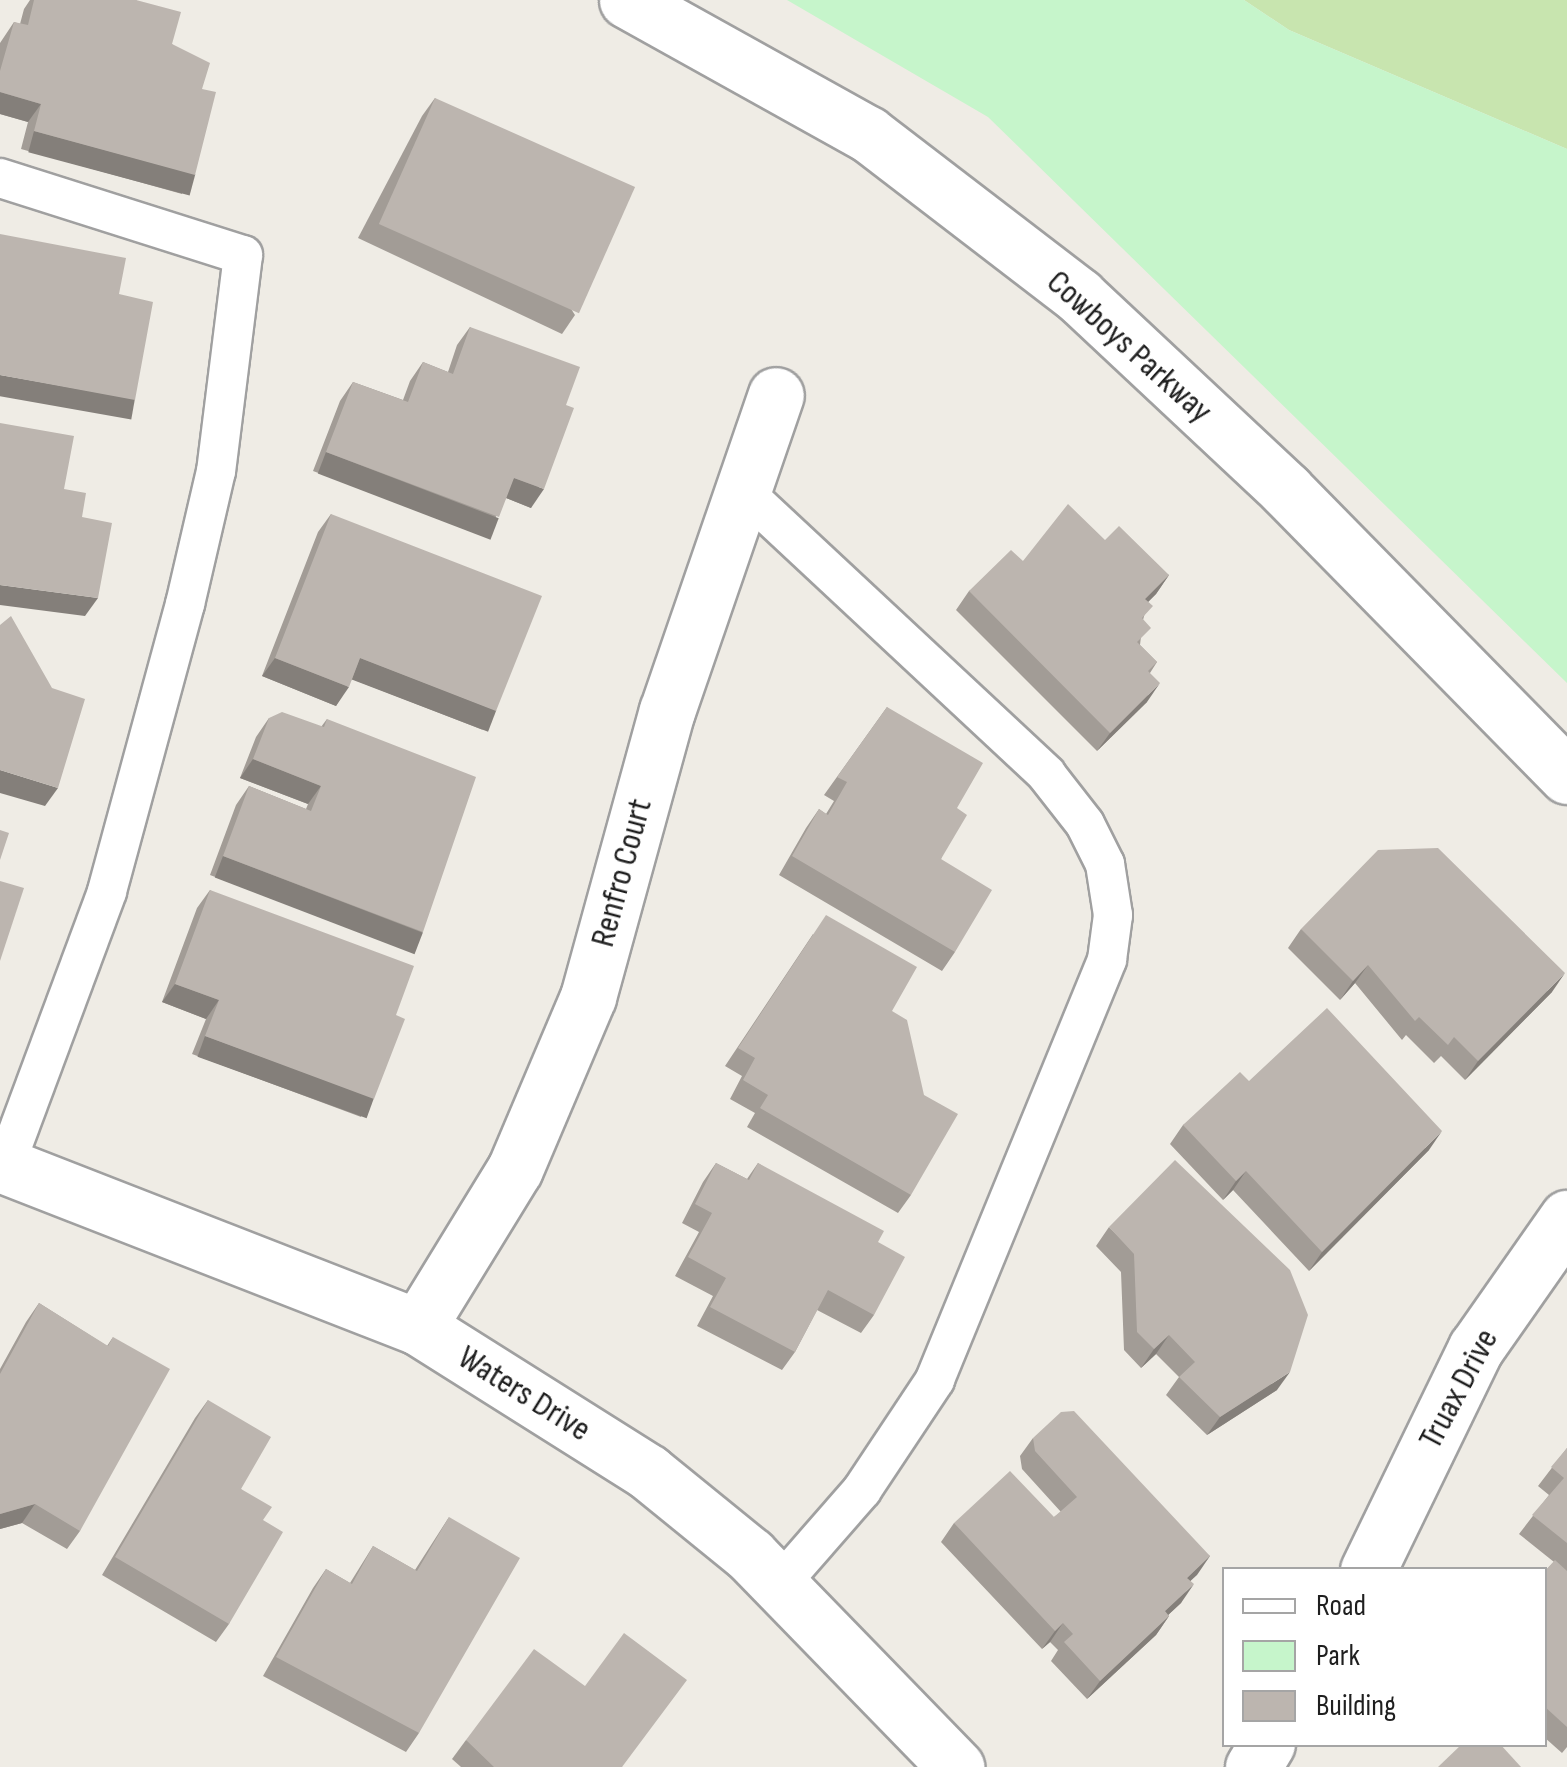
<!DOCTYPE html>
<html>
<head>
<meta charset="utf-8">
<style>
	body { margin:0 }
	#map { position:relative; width:1567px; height:1767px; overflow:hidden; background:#efece5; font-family:"Sofia Sans Condensed",sans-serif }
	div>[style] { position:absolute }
	.grass>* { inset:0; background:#c8e5af }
	.park>* { inset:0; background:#c6f5cb }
	.roads { filter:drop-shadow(2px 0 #a0a0a0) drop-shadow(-2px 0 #a0a0a0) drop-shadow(0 2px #a0a0a0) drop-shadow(0 -2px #a0a0a0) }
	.service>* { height:38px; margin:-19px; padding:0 19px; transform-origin:19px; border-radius:19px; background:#fff }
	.minor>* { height:55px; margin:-27.5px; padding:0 27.5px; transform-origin:27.5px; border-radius:27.5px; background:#fff }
	.tertiary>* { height:55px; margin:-27.5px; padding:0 27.5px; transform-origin:27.5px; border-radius:27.5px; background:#fff }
	.wall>* { inset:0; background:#a29c96 }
	.shaded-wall>* { inset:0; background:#847f7a; transform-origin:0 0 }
	.building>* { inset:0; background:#bcb5af; transform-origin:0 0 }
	span { translate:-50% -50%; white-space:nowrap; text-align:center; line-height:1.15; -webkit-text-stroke:8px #fff; paint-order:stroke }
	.street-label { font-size:35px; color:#1f1f1f }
	.legend { position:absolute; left:1222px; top:1567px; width:325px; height:180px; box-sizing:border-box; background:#fff; border:2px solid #a5a5a5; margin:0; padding:12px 18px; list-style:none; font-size:30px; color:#1f1f1f }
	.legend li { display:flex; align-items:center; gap:20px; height:50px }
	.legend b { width:50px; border:2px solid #a5a5a5 }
</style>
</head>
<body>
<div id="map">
	<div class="grass">
		<i style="clip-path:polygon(1244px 0,1567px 0,1567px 149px,1289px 30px)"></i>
	</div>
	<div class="park">
		<i style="clip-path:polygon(787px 0,1244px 0,1289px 30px,1567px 149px,1567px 683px,988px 117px)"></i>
	</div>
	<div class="roads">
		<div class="service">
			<i style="left:0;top:178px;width:255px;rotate:17.6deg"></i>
			<i style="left:243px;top:255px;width:218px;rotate:97.1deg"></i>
			<i style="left:216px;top:471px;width:137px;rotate:103.1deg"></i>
			<i style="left:185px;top:604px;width:298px;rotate:105.2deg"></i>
			<i style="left:107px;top:892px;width:292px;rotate:110.4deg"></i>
			<i style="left:743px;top:491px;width:415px;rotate:43deg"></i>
			<i style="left:1046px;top:774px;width:63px;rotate:52deg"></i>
			<i style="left:1085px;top:824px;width:45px;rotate:63.4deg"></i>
			<i style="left:1105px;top:864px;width:52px;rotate:81.1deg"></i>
			<i style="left:1113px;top:915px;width:45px;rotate:97.6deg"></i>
			<i style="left:1107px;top:960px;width:454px;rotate:112.3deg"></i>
			<i style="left:935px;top:1380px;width:132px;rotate:123.6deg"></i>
			<i style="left:862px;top:1490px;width:126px;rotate:131.1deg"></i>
		</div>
		<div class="minor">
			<i style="left:0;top:1164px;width:449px;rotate:21.3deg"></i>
			<i style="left:418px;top:1327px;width:272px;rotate:32.2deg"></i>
			<i style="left:648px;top:1472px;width:132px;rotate:39.1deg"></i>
			<i style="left:750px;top:1555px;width:296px;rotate:45.8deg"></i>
			<i style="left:418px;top:1327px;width:185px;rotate:-58.5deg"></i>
			<i style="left:515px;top:1169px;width:187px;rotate:-67deg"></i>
			<i style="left:588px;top:997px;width:297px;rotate:-74.6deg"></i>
			<i style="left:667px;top:711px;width:334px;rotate:-71deg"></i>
			<i style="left:1368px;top:1570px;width:247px;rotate:-64.1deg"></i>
			<i style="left:1476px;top:1348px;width:159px;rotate:-55deg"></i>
			<i style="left:1253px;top:1767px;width:27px;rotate:-59deg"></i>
		</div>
		<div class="tertiary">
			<i style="left:627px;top:0;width:276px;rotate:29.1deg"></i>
			<i style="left:868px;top:134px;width:266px;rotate:37.5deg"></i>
			<i style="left:1079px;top:296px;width:284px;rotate:43.1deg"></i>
			<i style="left:1286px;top:490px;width:401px;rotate:45.5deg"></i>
		</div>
	</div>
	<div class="wall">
		<i style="clip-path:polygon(30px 0,136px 0,172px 44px,202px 89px,182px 194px,21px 149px,28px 122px,0 114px,0 43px,14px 22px,20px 24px,24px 9px)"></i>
		<i style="clip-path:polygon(435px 98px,575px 315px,562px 334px,358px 238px,422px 116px)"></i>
		<i style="clip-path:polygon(470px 327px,566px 405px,531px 508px,506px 498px,486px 535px,313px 471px,340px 401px,353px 382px,403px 400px,410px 381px,423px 362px,448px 372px,457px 345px)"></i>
		<i style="clip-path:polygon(331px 514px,483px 730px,352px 679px,336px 706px,262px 676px,318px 532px)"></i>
		<i style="clip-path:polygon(1105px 540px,1169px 575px,1156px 594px,1148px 602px,1143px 620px,1140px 645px,1157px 662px,1150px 673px,1147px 702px,1097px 751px,956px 610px,969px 591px,1023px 561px)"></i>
		<i style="clip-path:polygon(887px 707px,957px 808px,941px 859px,955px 952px,942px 971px,779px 875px,806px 828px,819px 809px,826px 814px,834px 801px,824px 795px)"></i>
		<i style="clip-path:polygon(269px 718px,321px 727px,327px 719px,423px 932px,410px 951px,210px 875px,236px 805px,249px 786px,306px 809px,308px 804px,240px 778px,256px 737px)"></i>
		<i style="clip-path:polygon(210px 890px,396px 1015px,361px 1117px,192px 1054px,206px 1019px,162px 1002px,197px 908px)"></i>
		<i style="clip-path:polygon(1301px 929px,1552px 992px,1465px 1080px,1441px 1056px,1434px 1063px,1406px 1035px,1402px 1040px,1355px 983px,1340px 1000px,1288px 948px)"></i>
		<i style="clip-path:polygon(813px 934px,892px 1011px,911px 1195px,898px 1213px,747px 1127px,755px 1113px,730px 1099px,742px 1076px,725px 1066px)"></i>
		<i style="clip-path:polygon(1249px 1081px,1429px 1150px,1309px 1271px,1233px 1190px,1223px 1200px,1170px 1144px,1183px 1125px)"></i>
		<i style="clip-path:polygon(716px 1163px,747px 1179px,758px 1163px,878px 1242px,874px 1315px,861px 1333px,817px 1310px,795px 1352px,782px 1370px,697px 1326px,713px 1296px,675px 1276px,699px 1232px,682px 1223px,703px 1182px)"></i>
		<i style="clip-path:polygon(1109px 1227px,1277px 1390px,1207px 1435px,1166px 1395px,1179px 1377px,1156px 1354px,1141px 1368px,1124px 1350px,1121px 1272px,1096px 1246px)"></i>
		<i style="clip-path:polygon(39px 1303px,107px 1346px,113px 1337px,80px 1531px,67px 1549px,22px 1523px,0 1529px,0 1369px,26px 1322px)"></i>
		<i style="clip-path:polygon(208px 1400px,241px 1489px,263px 1520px,229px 1624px,216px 1642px,102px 1575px,195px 1418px)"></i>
		<i style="clip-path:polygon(1033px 1438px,1210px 1556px,1190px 1581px,1181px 1603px,1168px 1615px,1169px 1616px,1156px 1635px,1087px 1699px,1051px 1661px,1058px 1650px,1050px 1642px,1042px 1649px,941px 1542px,954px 1523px,1054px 1517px,1061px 1512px,1022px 1469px,1020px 1456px)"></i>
		<i style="clip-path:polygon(1567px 1448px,1567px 1747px,1562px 1753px,1544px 1737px,1544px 1572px,1554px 1562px,1519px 1534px,1549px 1495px,1538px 1486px)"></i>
		<i style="clip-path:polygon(449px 1517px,419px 1733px,406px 1752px,263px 1676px,313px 1588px,326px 1569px,350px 1583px,373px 1546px,415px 1570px)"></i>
		<i style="clip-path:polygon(466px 1740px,623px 1767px,461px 1767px,452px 1759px)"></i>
	</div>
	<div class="shaded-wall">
		<i style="clip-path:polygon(0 92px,41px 104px,28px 122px,0 114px)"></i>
		<i style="left:34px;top:131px;width:167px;height:22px;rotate:15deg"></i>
		<i style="left:0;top:375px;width:137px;height:21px;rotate:10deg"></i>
		<i style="left:326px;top:452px;width:185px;height:23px;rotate:21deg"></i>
		<i style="clip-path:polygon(514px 478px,544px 489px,531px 508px,501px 496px)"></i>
		<i style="clip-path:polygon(1169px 575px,1156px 594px,1132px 618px,1145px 599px)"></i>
		<i style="clip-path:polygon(0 585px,98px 598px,85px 616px,0 605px)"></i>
		<i style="clip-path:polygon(275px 658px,349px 687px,336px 706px,262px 676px)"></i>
		<i style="left:360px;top:658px;width:146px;height:23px;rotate:21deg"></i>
		<i style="clip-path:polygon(1160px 683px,1147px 702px,1097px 751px,1110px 733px)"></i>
		<i style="clip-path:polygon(253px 759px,321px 786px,308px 804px,240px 778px)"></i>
		<i style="clip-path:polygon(0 770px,58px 788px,45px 806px,0 793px)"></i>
		<i style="left:223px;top:856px;width:214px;height:23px;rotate:21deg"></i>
		<i style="clip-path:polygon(1368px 965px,1355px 983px,1340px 1000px,1353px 981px)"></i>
		<i style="clip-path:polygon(1565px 973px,1552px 992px,1465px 1080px,1478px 1061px)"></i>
		<i style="clip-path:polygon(175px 984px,219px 1000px,206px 1019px,162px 1002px)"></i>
		<i style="left:205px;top:1036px;width:180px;height:22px;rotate:20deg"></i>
		<i style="clip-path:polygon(1442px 1131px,1429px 1150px,1309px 1271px,1322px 1252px)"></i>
		<i style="clip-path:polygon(1246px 1171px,1233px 1190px,1223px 1200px,1236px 1181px)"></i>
		<i style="clip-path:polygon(1169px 1335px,1156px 1354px,1141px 1368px,1154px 1349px)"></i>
		<i style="clip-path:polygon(1290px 1372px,1277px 1390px,1207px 1435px,1220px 1417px)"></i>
		<i style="clip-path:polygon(35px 1504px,22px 1523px,0 1529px,0 1514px)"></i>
		<i style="clip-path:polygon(1210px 1556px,1197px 1575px,1174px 1596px,1187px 1578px)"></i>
		<i style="clip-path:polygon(1194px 1584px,1181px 1603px,1152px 1630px,1165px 1611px)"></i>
		<i style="clip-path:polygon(1169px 1616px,1156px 1635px,1087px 1699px,1100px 1681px)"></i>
		<i style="clip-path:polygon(1063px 1623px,1050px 1642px,1042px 1649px,1055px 1631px)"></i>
	</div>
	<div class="building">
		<i style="clip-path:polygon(34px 0,136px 0,181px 12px,172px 44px,210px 63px,202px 89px,216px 92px,195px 175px,34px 131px,41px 104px,0 92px,0 71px,14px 22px,28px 25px)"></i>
		<i style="left:435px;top:98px;width:219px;height:138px;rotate:24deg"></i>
		<i style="clip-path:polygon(0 234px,126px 258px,119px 294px,153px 302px,135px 400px,0 375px)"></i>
		<i style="clip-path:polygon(470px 327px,580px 367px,566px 405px,574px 408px,544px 489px,514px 478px,499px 517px,326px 452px,353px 382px,408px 402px,423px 362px,453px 374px)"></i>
		<i style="clip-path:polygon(0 423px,74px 436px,64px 489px,86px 493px,82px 517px,112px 523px,98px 598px,0 585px)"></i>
		<i style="clip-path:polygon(1068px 504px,1105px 540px,1119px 526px,1169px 575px,1145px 599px,1153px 606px,1142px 618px,1151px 628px,1137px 642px,1157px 662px,1148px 671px,1160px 683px,1110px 733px,969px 591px,1011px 550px,1023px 561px)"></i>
		<i style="clip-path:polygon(331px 514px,542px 596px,496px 711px,360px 658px,349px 687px,275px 658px)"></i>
		<i style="clip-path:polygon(11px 616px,52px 688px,85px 699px,58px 788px,0 770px,0 625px)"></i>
		<i style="clip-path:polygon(887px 707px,983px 763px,957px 808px,967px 815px,941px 859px,992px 890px,955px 952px,792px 856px,819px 809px,828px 815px,847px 782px,837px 777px)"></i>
		<i style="clip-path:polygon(282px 712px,324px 727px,327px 719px,476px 777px,423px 932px,223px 856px,249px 786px,311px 811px,321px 786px,253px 759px,269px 718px)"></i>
		<i style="clip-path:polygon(0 830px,9px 833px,0 860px)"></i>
		<i style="clip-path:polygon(1438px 848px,1565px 973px,1478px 1061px,1454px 1037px,1448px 1045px,1419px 1017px,1415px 1021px,1368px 965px,1353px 981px,1301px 929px,1378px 850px)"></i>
		<i style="clip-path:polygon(0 881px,24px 888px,0 961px)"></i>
		<i style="clip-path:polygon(210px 890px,414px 966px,396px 1015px,405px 1019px,374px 1099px,205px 1036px,219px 1000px,175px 984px)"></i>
		<i style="clip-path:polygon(826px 915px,917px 967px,892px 1011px,907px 1020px,924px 1095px,958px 1114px,911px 1195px,760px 1108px,768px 1095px,743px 1080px,755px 1058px,738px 1048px)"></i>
		<i style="clip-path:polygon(1327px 1008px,1442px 1131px,1322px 1252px,1246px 1171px,1236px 1181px,1183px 1125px,1240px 1072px,1249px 1081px)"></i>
		<i style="clip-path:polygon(1175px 1160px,1290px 1270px,1308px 1315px,1290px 1372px,1220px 1417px,1179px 1377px,1195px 1362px,1169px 1335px,1154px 1349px,1137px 1332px,1134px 1254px,1109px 1227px)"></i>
		<i style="clip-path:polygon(716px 1163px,749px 1180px,758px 1163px,884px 1231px,878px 1242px,905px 1257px,874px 1315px,828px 1290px,795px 1352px,710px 1307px,726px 1278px,688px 1257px,712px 1213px,695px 1204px)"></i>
		<i style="clip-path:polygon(39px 1303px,108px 1346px,113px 1337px,170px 1369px,80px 1531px,35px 1504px,0 1514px,0 1374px)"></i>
		<i style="clip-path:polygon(208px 1400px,271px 1437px,241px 1489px,272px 1507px,263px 1520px,283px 1532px,229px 1624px,115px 1557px)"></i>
		<i style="clip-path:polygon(1074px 1411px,1210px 1556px,1187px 1578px,1194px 1584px,1165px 1611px,1169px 1616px,1100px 1681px,1064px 1642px,1073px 1634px,1063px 1623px,1055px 1631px,954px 1523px,1010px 1471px,1054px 1517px,1077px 1497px,1035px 1451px,1033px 1438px,1061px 1412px)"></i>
		<i style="clip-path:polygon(1567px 1448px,1567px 1543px,1532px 1515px,1564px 1478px,1551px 1467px)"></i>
		<i style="clip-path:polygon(449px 1517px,520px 1558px,419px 1733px,276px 1657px,326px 1569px,352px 1584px,373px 1546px,417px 1571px)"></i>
		<i style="clip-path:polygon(1555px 1560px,1567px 1571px,1567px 1727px,1544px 1706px,1544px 1572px)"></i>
		<i style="clip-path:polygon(624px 1633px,687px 1680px,622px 1767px,494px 1767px,466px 1740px,534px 1649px,585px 1686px)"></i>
		<i style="clip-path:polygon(1462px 1744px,1500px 1744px,1521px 1767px,1438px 1767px)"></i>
	</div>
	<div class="street-label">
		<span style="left:1129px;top:347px;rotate:42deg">Cowboys Parkway</span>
		<span style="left:622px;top:873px;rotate:-75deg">Renfro Court</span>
		<span style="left:1459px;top:1389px;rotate:-62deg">Truax Drive</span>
		<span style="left:524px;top:1394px;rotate:32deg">Waters Drive</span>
	</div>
	<ul class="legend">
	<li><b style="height:12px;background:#fff"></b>Road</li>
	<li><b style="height:28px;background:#c6f5cb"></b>Park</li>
	<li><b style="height:28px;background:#bcb5af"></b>Building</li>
	</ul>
</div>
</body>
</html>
